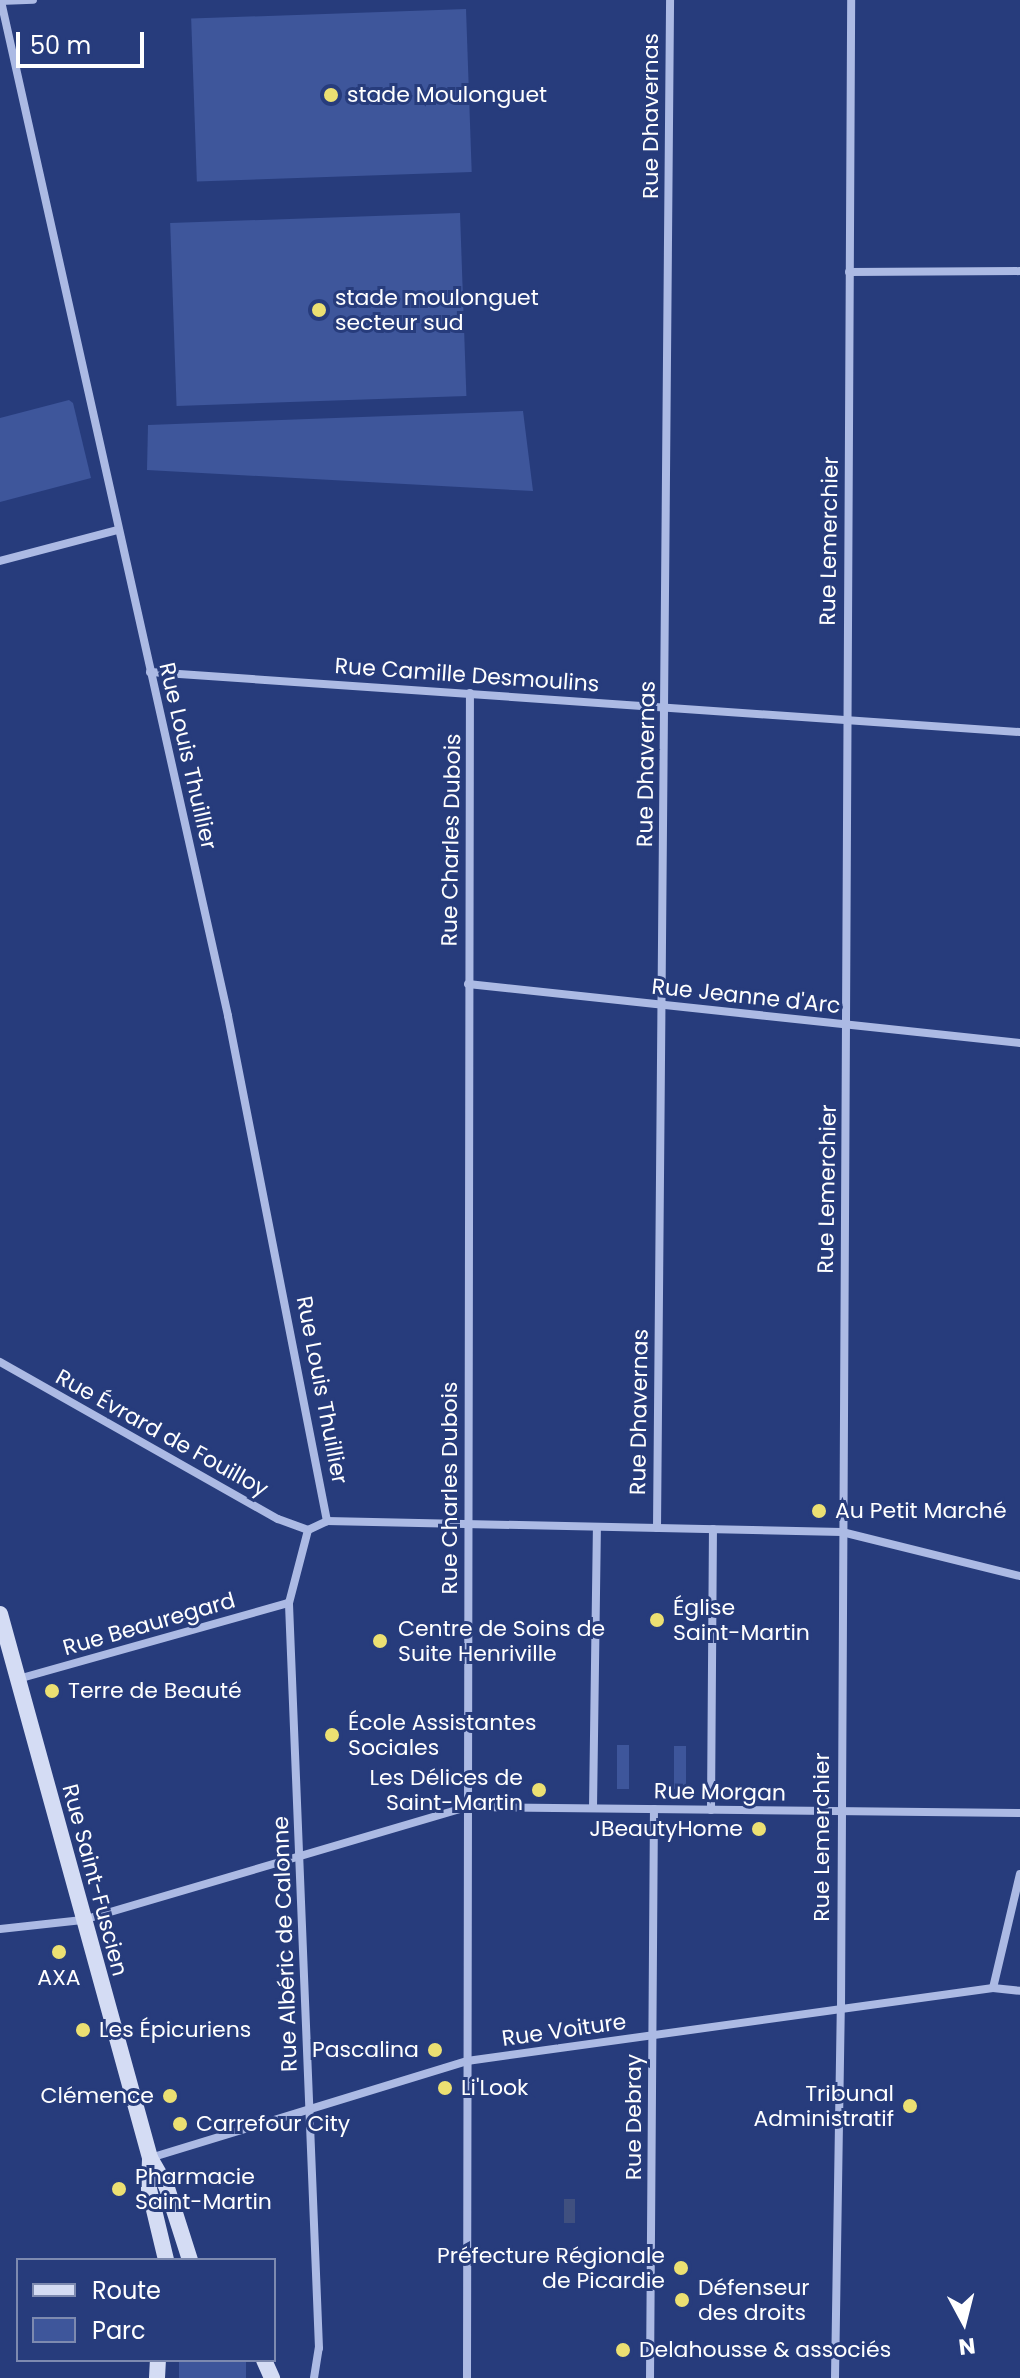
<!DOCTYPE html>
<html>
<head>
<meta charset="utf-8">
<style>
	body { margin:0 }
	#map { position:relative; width:1020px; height:2378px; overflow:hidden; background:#273c7c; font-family:Poppins,sans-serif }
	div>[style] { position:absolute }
	.green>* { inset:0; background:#3e569b; transform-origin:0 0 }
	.water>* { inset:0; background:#40507f; transform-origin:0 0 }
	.street>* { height:8px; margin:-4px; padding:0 4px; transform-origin:4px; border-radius:4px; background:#acbae4 }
	.secondary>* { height:16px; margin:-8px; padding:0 8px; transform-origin:8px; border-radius:8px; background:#d4dcf4 }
	.dots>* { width:22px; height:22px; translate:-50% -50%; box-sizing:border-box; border:4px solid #273c7c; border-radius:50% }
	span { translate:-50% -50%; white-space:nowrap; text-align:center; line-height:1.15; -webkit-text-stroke:6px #273c7c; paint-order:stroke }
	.poi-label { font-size:22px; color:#fff }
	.left { translate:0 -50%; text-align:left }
	.right { translate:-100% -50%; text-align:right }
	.street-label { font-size:22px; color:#fff }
	.legend { position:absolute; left:16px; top:2258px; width:260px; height:104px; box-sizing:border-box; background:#273c7c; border:2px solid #7d8ab0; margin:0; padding:10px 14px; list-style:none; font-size:24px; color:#fff }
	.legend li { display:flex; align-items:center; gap:16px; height:40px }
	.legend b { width:40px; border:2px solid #7d8ab0 }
	.north { position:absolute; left:924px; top:2282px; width:80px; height:80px; -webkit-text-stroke:6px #273c7c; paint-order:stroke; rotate:173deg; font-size:22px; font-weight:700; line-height:32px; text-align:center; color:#fff }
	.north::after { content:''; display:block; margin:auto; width:28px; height:36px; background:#fff; clip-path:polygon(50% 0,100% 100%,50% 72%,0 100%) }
	.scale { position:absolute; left:16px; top:32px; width:128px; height:36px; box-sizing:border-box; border:4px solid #fff; border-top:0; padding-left:10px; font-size:24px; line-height:28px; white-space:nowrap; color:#fff; -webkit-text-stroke:6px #273c7c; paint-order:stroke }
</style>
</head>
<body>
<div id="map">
	<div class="green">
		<i style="left:466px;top:9px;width:163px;height:275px;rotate:88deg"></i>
		<i style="left:460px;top:213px;width:183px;height:290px;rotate:88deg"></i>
		<i style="clip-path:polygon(69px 400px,73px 403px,91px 478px,0 502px,0 418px)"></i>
		<i style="clip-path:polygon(523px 411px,533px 491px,147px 470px,148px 425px)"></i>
		<i style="left:617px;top:1745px;width:12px;height:44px"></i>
		<i style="left:674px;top:1746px;width:12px;height:43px"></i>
		<i style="left:179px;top:2360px;width:67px;height:18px"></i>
	</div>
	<div class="water">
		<i style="left:564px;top:2199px;width:11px;height:24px"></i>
	</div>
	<div class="street">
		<i style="left:0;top:1px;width:33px;rotate:-2deg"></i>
		<i style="left:1px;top:1px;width:1040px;rotate:77.39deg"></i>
		<i style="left:228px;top:1016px;width:515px;rotate:78.91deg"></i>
		<i style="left:849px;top:272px;width:171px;rotate:-0.3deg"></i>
		<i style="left:0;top:561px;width:121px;rotate:-14.8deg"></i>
		<i style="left:150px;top:672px;width:872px;rotate:3.95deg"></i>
		<i style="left:468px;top:984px;width:555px;rotate:6.1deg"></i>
		<i style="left:0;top:1362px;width:319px;rotate:29.5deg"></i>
		<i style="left:278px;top:1519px;width:32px;rotate:20deg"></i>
		<i style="left:657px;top:1528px;width:1528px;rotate:-89.51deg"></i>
		<i style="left:18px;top:1679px;width:281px;rotate:-15.7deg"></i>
		<i style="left:593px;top:1808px;width:281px;rotate:-89.2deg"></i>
		<i style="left:711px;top:1810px;width:281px;rotate:-89.6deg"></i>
		<i style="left:0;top:1929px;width:83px;rotate:-6.2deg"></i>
		<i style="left:83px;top:1920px;width:401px;rotate:-16.4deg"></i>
		<i style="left:468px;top:1807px;width:552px;rotate:0.62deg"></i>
		<i style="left:993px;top:1988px;width:117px;rotate:-76.7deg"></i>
		<i style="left:150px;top:2158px;width:332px;rotate:-17deg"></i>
		<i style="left:467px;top:2061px;width:531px;rotate:-7.9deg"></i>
		<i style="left:993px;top:1988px;width:27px;rotate:6deg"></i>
		<i style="left:314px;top:2378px;width:30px;rotate:-81deg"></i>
		<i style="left:319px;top:2348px;width:746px;rotate:-92.31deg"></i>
		<i style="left:289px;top:1603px;width:75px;rotate:-75.4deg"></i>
		<i style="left:308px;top:1530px;width:21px;rotate:-25deg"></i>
		<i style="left:327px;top:1521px;width:515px;rotate:1.22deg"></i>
		<i style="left:842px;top:1532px;width:183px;rotate:13.9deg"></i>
		<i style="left:467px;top:2378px;width:1685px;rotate:-89.9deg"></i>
		<i style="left:650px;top:2378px;width:569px;rotate:-89.6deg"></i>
		<i style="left:835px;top:2378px;width:369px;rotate:-89.1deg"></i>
		<i style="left:841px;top:2009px;width:2009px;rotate:-89.71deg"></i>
	</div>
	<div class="secondary">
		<i style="left:0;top:1614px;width:564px;rotate:74.58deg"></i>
		<i style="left:150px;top:2158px;width:34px;rotate:60deg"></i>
		<i style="left:167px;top:2188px;width:76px;rotate:72.3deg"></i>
		<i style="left:150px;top:2159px;width:30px;rotate:92deg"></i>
		<i style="left:149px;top:2189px;width:73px;rotate:76.5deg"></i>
		<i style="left:264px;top:2360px;width:20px;rotate:66deg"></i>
		<i style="left:157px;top:2378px;width:18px;rotate:-87deg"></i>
	</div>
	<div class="dots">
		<i style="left:331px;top:95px;background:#ece072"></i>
		<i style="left:319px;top:310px;background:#ece072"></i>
		<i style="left:819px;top:1511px;background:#ece072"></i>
		<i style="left:657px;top:1620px;background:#ece072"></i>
		<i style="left:380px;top:1641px;background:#ece072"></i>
		<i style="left:52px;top:1691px;background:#ece072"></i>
		<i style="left:332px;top:1735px;background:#ece072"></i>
		<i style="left:539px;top:1790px;background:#ece072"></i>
		<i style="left:759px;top:1829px;background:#ece072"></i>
		<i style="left:59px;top:1952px;background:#ece072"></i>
		<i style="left:83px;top:2030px;background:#ece072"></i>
		<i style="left:435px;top:2050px;background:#ece072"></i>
		<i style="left:445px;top:2088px;background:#ece072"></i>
		<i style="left:170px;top:2096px;background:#ece072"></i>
		<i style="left:910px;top:2106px;background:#ece072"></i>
		<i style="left:180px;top:2124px;background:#ece072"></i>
		<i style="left:119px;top:2189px;background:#ece072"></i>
		<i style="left:681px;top:2268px;background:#ece072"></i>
		<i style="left:682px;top:2300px;background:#ece072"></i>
		<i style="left:623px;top:2350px;background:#ece072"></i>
	</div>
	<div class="poi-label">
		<span class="left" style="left:347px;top:95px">stade Moulonguet</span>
		<span class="left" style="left:335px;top:310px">stade moulonguet<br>secteur sud</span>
		<span class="left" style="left:835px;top:1511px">Au Petit Marché</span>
		<span class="left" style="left:673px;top:1620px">Église<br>Saint-Martin</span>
		<span class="left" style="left:398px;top:1641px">Centre de Soins de<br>Suite Henriville</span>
		<span class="left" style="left:68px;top:1691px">Terre de Beauté</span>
		<span class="left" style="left:348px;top:1735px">École Assistantes<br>Sociales</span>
		<span class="right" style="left:523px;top:1790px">Les Délices de<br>Saint-Martin</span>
		<span class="right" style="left:743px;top:1829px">JBeautyHome</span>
		<span style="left:59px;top:1978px">AXA</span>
		<span class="left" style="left:99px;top:2030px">Les Épicuriens</span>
		<span class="right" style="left:419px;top:2050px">Pascalina</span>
		<span class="left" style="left:461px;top:2088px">Li'Look</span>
		<span class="right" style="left:894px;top:2106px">Tribunal<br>Administratif</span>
		<span class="right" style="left:154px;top:2096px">Clémence</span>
		<span class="left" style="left:196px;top:2124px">Carrefour City</span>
		<span class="left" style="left:135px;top:2189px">Pharmacie<br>Saint-Martin</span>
		<span class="right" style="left:665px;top:2268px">Préfecture Régionale<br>de Picardie</span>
		<span class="left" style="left:698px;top:2300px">Défenseur<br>des droits</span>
		<span class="left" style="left:639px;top:2350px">Delahousse &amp; associés</span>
	</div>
	<div class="street-label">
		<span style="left:651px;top:116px;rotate:-90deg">Rue Dhavernas</span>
		<span style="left:829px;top:541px;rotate:-89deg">Rue Lemerchier</span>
		<span style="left:467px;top:675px;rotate:4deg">Rue Camille Desmoulins</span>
		<span style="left:188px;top:756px;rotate:77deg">Rue Louis Thuillier</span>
		<span style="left:646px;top:764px;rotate:-89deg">Rue Dhavernas</span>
		<span style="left:451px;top:840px;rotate:-89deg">Rue Charles Dubois</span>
		<span style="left:746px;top:996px;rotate:6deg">Rue Jeanne d'Arc</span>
		<span style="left:827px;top:1189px;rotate:-89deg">Rue Lemerchier</span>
		<span style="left:322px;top:1390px;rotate:79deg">Rue Louis Thuillier</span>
		<span style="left:639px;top:1412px;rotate:-89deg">Rue Dhavernas</span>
		<span style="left:162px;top:1433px;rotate:29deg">Rue Évrard de Fouilloy</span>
		<span style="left:450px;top:1488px;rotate:-90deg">Rue Charles Dubois</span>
		<span style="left:149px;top:1624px;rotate:-16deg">Rue Beauregard</span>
		<span style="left:720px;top:1792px;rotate:1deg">Rue Morgan</span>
		<span style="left:822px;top:1837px;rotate:-90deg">Rue Lemerchier</span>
		<span style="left:95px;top:1880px;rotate:75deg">Rue Saint-Fuscien</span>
		<span style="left:285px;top:1944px;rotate:-92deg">Rue Albéric de Calonne</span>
		<span style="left:564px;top:2030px;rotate:-8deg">Rue Voiture</span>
		<span style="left:634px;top:2117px;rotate:-90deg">Rue Debray</span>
	</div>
	<ul class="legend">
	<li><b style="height:10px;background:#d4dcf4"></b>Route</li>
	<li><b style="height:22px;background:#3e569b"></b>Parc</li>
	</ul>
	<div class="north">N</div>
	<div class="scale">50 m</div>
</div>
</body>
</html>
